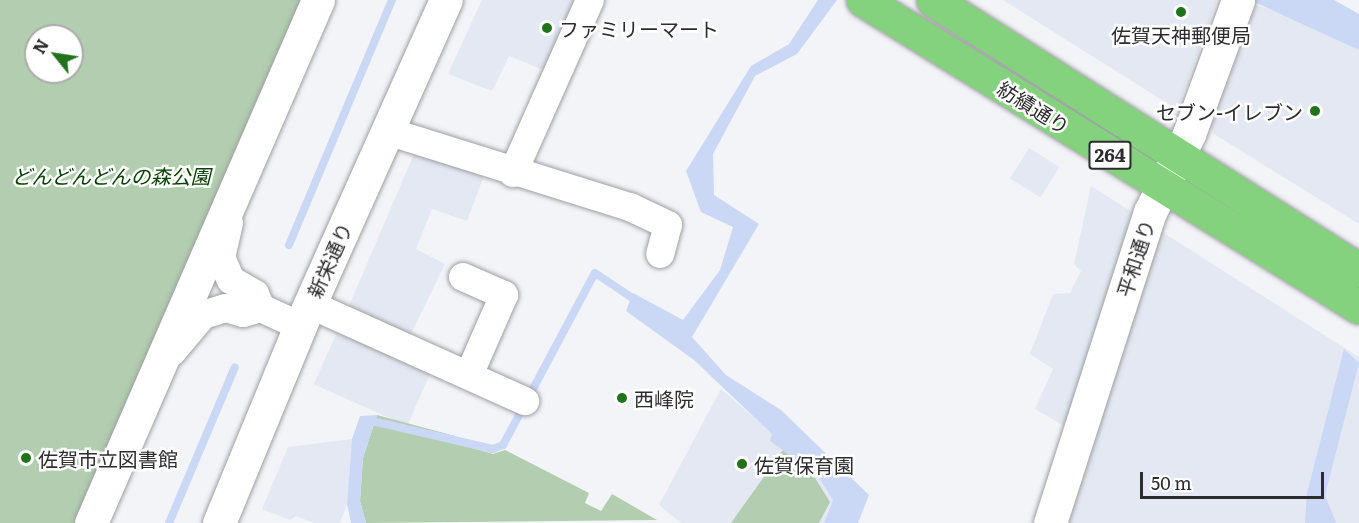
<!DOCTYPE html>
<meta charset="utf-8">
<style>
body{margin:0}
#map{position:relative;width:1359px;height:523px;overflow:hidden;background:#f3f4f8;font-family:Literata,"Noto Sans JP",serif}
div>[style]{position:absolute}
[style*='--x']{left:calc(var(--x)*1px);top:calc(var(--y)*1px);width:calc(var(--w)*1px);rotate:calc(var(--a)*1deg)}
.built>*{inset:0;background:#e3e8f2;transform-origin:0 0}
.green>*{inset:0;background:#b2cdaf}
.water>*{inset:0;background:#cad7f5}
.stream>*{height:8px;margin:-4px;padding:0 4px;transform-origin:4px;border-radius:4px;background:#cad7f5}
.roads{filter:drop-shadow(0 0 2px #9e9fa2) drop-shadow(0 0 2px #9e9fa2)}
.minor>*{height:28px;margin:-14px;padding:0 14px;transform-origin:14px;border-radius:14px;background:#fff}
.tertiary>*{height:33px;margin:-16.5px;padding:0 16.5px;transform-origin:16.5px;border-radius:16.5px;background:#fff}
.trunk>*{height:33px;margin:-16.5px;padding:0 16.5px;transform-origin:16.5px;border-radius:16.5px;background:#84d27e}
.dots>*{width:16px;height:16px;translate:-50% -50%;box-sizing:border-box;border:3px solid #fff;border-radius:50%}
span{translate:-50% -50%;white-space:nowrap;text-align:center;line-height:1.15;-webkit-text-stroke:5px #fff;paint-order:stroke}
.shield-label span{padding:2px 4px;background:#fff;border:2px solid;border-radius:4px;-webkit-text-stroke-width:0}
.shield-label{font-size:18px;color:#2c2c2e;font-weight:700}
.poi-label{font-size:20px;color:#2c2c2e}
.left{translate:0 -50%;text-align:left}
.right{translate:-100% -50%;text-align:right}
.street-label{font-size:20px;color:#2c2c2e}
.park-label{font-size:20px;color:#064003;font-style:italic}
.north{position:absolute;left:24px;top:24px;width:60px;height:60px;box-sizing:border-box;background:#fff;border:2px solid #ababab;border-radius:50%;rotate:300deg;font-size:16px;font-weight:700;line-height:24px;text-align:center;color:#2c2c2e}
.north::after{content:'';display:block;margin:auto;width:21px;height:27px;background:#21731b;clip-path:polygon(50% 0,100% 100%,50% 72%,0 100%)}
.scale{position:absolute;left:1140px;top:472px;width:184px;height:27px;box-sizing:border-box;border:3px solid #2c2c2e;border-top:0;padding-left:8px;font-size:18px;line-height:21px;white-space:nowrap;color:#2c2c2e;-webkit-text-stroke:4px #fff;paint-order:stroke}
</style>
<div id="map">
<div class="built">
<div style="clip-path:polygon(482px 0,584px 0,553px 74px,509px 56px,492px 91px,448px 74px)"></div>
<div style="clip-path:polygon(1003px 0,1217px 0,1179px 105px,1173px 107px)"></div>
<div style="clip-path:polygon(1256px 5px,1299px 18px,1359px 50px,1359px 224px,1214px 134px,1211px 126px)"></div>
<div style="clip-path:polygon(417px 147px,486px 170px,467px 221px,432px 209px,416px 249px,445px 264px,407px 342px,346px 313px)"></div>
<div style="left:1029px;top:148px;width:36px;height:36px;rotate:32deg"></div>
<div style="clip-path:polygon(1091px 186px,1135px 214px,1066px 427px,1035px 409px,1053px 369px,1030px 354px,1053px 294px,1070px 293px,1081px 271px,1074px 264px)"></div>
<div style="clip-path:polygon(1159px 230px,1359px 357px,1359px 523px,1065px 523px)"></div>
<div style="left:341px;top:323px;width:102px;height:67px;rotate:24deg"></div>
<div style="clip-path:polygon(721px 389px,773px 434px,770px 441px,817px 475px,833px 500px,824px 523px,681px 523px,659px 505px)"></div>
<div style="clip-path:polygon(352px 439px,347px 504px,340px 523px,314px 523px,296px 516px,290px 520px,262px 509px,288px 447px)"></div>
</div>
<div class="green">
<div style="clip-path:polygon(evenodd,0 0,305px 0,79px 523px,0 523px,0 0,36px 36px,72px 36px,72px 72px,36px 72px,36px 36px)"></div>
<div style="clip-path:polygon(377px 415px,455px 436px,462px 445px,493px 454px,505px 450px,589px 493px,585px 503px,601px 511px,612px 494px,657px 520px,366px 523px,360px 501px,363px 458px)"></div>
<div style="clip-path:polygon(783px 450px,815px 478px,830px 502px,819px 523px,731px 523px)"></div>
</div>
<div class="water">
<div style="clip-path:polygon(818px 0,837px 0,797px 54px,755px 76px,713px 154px,714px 195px,759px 224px,692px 337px,726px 375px,781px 410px,869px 495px,858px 523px,824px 523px,833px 500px,817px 475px,770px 441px,772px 434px,694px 360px,626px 311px,633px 293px,683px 320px,720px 270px,733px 227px,701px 212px,686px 171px,751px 66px,789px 44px)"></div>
<div style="clip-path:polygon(1250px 0,1334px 0,1359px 14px,1359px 50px)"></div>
<div style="clip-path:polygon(1344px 349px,1359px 363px,1325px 495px,1336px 523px,1305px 523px,1307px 493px)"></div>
<div style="clip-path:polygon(377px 415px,363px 458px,360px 501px,366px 523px,351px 523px,347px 504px,352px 439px,360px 416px)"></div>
</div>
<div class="stream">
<div style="--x:289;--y:245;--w:266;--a:-67.2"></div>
<div style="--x:368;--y:420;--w:128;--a:13.1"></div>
<div style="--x:493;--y:449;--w:11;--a:-22"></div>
<div style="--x:503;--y:445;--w:195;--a:-61.9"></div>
<div style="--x:595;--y:273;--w:50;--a:33.7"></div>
<div style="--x:169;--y:523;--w:169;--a:-67.1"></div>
</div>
<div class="roads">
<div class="minor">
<div style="--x:387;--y:131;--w:255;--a:17.4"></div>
<div style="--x:630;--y:207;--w:42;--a:25.3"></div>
<div style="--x:668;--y:225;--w:30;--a:105"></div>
<div style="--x:513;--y:173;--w:189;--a:-66"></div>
<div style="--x:229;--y:223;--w:35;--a:103"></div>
<div style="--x:221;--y:257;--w:25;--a:67"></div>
<div style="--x:231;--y:280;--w:28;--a:30"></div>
<div style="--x:255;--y:294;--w:15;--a:67"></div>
<div style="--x:463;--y:277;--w:45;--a:23.7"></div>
<div style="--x:504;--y:295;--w:87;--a:113.6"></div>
<div style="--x:309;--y:304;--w:237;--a:24.2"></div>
<div style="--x:172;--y:352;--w:48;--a:-50"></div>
<div style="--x:203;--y:315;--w:24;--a:-17"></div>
<div style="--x:226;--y:308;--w:18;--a:16"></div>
<div style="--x:243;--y:313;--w:19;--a:-16"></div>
<div style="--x:261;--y:308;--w:43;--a:24.8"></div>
</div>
<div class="tertiary">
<div style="--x:91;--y:523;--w:570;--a:-66.54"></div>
<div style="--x:219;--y:523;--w:213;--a:-67.6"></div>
<div style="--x:300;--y:326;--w:357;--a:-65.9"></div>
<div style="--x:1050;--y:523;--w:327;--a:-72.2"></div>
<div style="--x:1150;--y:212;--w:87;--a:-63.4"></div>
<div style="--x:1189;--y:134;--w:143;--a:-69.9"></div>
</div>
<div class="trunk">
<div style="--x:863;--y:0;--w:583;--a:31.76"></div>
<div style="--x:933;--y:0;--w:504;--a:32.37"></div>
</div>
</div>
<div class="dots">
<div style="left:1181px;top:12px;background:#21731b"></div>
<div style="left:547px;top:28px;background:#21731b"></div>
<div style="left:1315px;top:111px;background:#21731b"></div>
<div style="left:622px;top:398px;background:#21731b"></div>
<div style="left:26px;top:458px;background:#21731b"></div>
<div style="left:742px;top:464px;background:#21731b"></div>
</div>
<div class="shield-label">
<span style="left:1110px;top:155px">264</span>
</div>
<div class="poi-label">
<span class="left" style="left:559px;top:28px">ファミリーマート</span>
<span style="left:1181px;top:34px">佐賀天神郵便局</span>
<span class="right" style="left:1303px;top:111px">セブン-イレブン</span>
<span class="left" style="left:634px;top:398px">西峰院</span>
<span class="left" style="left:38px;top:458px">佐賀市立図書館</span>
<span class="left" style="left:754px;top:464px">佐賀保育園</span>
</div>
<div class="street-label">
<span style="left:1034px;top:107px;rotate:32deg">紡績通り</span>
<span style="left:1135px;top:258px;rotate:-72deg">平和通り</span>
<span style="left:329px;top:260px;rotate:-66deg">新栄通り</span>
</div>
<div class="park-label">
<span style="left:111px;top:175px">どんどんどんの森公園</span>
</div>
<div class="north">N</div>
<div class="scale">50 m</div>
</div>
